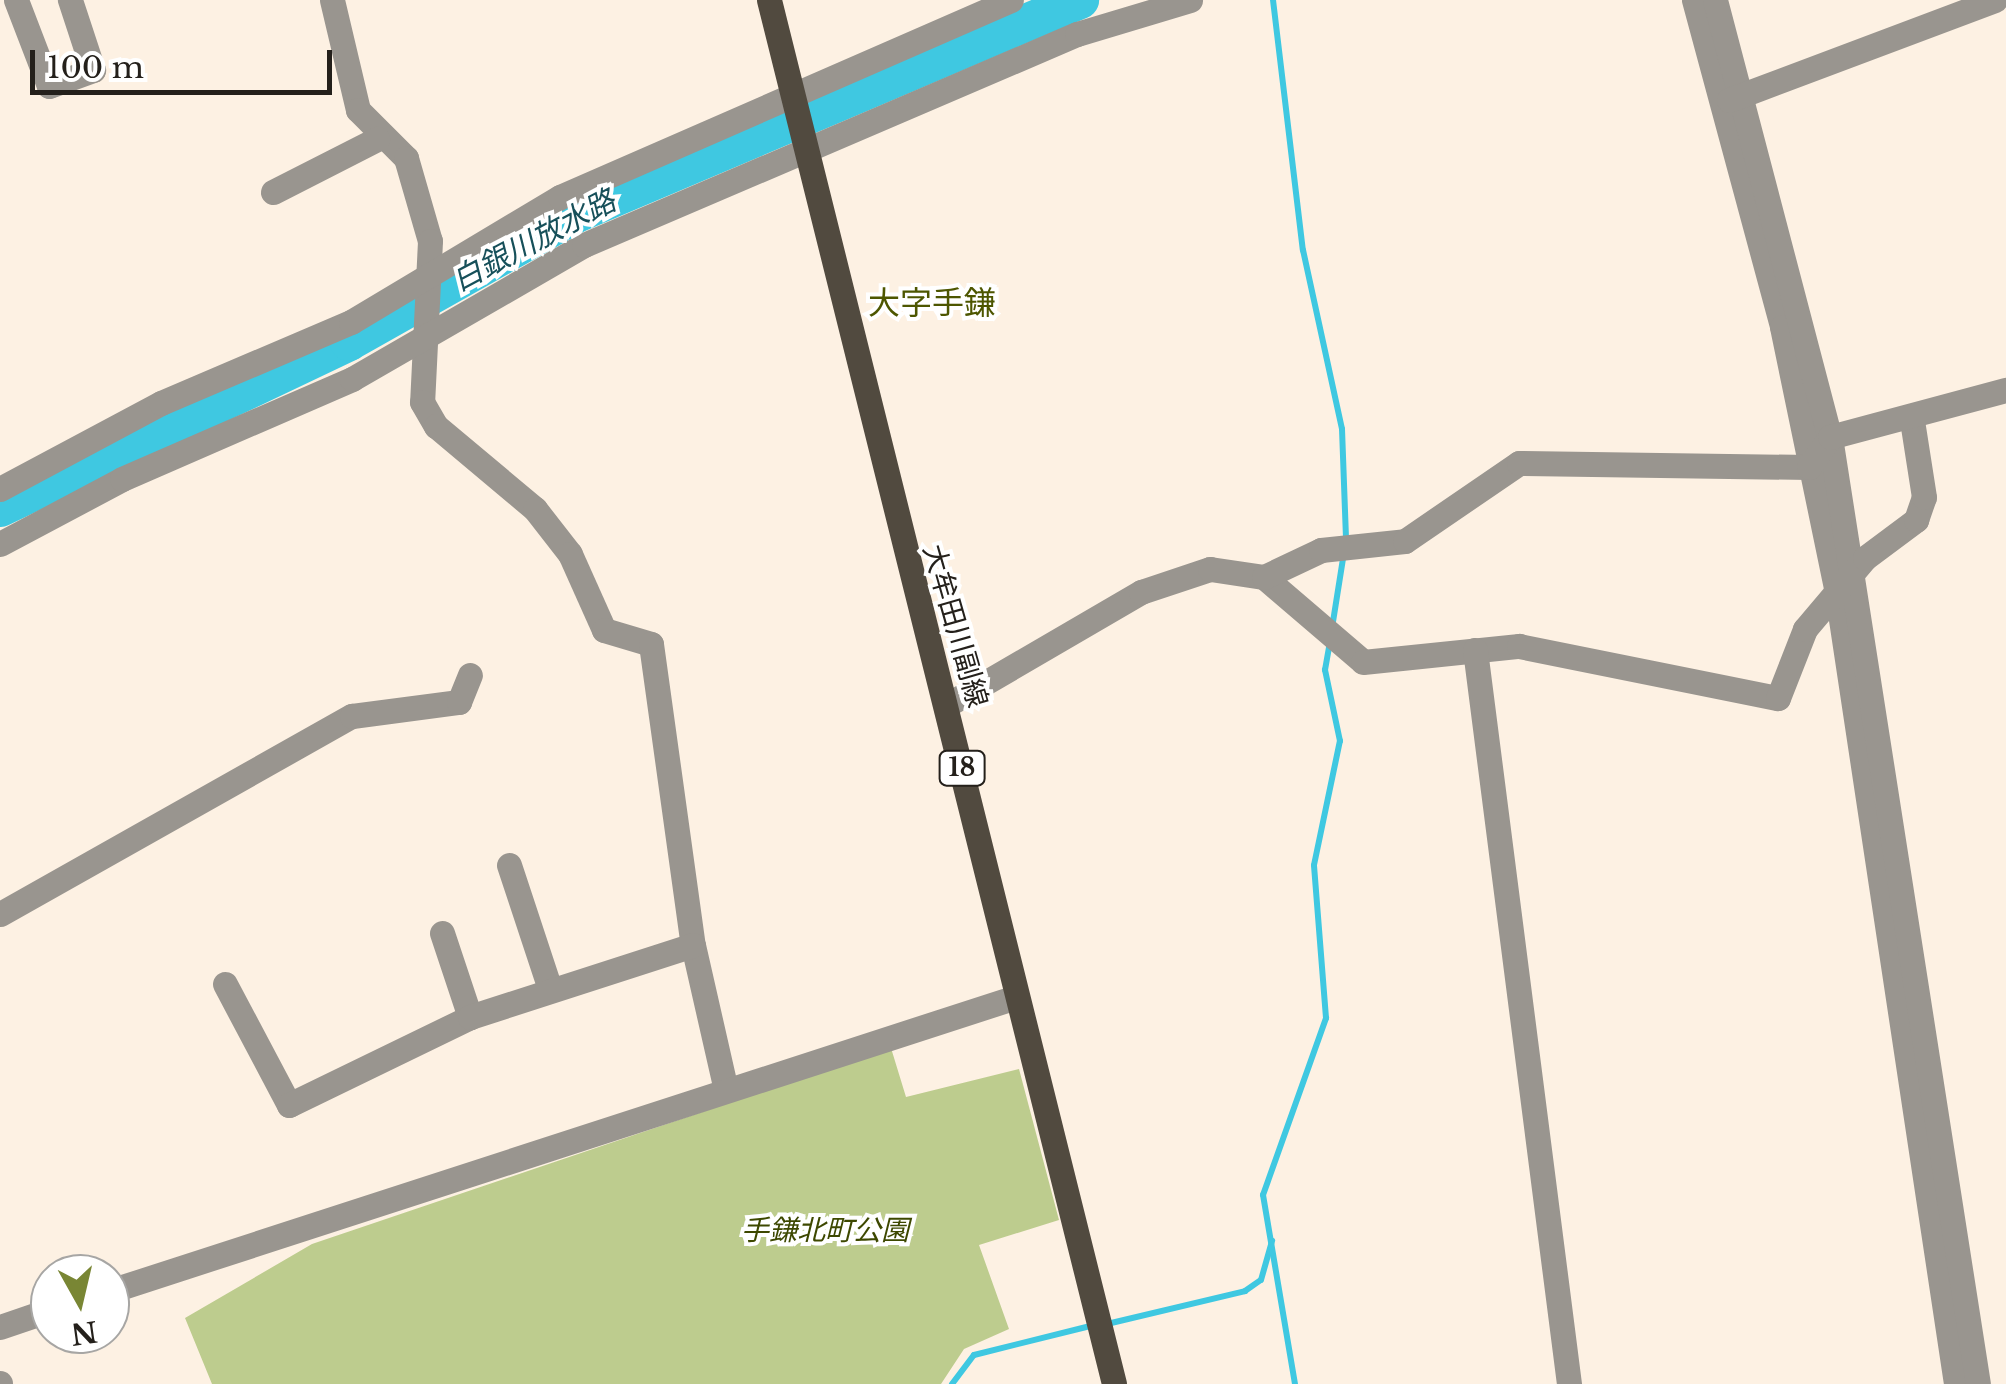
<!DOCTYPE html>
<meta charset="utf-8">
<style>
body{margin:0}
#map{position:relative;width:2006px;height:1384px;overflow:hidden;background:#fdf1e3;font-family:"Libre Baskerville","Noto Sans JP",serif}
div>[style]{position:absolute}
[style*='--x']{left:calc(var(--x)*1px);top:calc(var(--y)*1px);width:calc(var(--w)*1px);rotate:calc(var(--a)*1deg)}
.green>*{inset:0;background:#bdcc8e}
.stream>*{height:6px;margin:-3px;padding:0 3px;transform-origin:3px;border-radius:3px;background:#3fc8e1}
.river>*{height:38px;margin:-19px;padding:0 19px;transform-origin:19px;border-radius:19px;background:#3fc8e1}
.minor>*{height:25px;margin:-12.5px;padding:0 12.5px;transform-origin:12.5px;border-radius:12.5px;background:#99958f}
.major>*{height:25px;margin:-12.5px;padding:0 12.5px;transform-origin:12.5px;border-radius:12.5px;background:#514a3f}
span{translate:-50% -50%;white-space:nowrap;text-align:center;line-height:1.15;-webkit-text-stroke:8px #fff;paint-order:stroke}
.shield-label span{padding:2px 8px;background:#fff;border:2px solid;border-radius:8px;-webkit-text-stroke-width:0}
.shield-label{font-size:25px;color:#24201b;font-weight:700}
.street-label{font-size:28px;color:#24201b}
.park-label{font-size:28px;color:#3d4800;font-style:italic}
.water-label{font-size:30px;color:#17505a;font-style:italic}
.quarter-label{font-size:32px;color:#4d5600}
.north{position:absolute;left:30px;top:1254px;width:100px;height:100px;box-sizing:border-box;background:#fff;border:2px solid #a7a6a4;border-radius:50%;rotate:172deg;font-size:28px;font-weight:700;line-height:40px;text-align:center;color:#24201b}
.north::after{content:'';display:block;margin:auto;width:35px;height:45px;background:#798634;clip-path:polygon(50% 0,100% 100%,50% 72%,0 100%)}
.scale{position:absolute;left:30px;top:50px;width:302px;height:45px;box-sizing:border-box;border:5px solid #24201b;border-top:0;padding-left:12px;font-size:30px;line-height:35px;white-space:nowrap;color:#24201b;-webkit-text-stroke:8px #fff;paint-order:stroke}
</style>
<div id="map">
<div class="green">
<div style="clip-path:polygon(891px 1048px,906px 1097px,1019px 1069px,1059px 1220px,979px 1245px,1009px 1329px,964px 1349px,941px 1384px,212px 1384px,185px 1318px,312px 1244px)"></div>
</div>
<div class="stream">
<div style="--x:1273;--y:0;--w:252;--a:83.2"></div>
<div style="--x:1303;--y:250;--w:183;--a:77.7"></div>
<div style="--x:1342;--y:429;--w:110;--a:87.9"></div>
<div style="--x:1332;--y:628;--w:77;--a:-81"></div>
<div style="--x:1107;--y:1324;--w:142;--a:-13.4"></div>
<div style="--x:1245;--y:1291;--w:19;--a:-35"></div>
<div style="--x:1261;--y:1280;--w:41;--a:-74.2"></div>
<div style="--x:952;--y:1384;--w:36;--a:-53"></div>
<div style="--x:974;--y:1355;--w:124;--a:-14"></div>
<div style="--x:1295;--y:1384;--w:192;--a:-99.6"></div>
<div style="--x:1263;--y:1195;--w:188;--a:-70.4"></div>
<div style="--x:1326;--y:1018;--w:153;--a:-94.5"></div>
<div style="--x:1314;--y:865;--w:127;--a:-78.2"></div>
<div style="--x:1340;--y:741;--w:73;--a:-101.9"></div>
<div style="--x:1325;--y:670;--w:29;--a:-80"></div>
</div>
<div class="river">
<div style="--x:0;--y:508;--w:386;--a:-25.4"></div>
<div style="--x:349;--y:342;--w:258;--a:-29.4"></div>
<div style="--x:574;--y:215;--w:550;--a:-23.02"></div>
</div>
<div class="minor">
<div style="--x:16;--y:0;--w:92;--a:69"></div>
<div style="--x:49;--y:86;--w:47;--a:-20"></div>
<div style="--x:93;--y:70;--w:74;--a:-108.2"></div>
<div style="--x:332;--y:0;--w:113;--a:76.7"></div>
<div style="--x:358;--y:110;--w:68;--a:45"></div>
<div style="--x:406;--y:158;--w:86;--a:73.9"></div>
<div style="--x:430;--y:241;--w:161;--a:92.8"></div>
<div style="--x:422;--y:402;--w:28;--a:60"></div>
<div style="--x:436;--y:426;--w:129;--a:40"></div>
<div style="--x:535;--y:509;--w:57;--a:52.1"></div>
<div style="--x:570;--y:554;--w:83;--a:65.9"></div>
<div style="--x:604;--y:630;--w:49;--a:16.6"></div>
<div style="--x:651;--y:644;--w:304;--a:82.1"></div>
<div style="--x:693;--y:945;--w:149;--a:77.2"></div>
<div style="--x:1694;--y:0;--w:339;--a:74.9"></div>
<div style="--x:1782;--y:327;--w:272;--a:78.3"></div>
<div style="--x:1837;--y:593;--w:800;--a:81.44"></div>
<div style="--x:1715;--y:0;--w:452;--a:75.3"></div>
<div style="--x:1830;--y:437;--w:958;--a:81.12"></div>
<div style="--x:1729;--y:100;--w:284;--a:-20.6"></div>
<div style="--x:273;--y:192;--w:117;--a:-27"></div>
<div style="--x:0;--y:489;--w:183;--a:-28.1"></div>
<div style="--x:161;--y:403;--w:207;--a:-23.1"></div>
<div style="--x:351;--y:322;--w:244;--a:-30.9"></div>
<div style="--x:560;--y:197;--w:492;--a:-23.6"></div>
<div style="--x:0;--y:544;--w:138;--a:-28"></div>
<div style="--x:122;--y:479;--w:251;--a:-23.5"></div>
<div style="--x:352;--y:379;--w:268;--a:-30"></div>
<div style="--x:584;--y:245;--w:536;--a:-23.17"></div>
<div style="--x:1077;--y:34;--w:118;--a:-16.7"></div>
<div style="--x:1264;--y:577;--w:130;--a:40.6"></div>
<div style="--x:1363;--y:662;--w:157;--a:-5.9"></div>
<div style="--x:1519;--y:646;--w:264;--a:11.4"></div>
<div style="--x:1778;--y:698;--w:74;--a:-68.6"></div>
<div style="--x:1805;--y:629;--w:93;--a:-49.8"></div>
<div style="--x:1865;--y:558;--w:64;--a:-36.7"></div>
<div style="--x:1916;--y:520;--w:24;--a:-71"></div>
<div style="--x:1924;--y:497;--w:78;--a:-98.9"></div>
<div style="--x:1475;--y:650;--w:740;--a:82.7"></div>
<div style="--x:947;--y:705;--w:225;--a:-30.2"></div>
<div style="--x:1141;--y:592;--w:73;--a:-18.4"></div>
<div style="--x:1210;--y:569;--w:55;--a:8.4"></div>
<div style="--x:1264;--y:577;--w:63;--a:-25.3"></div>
<div style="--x:1321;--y:550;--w:84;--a:-6.1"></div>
<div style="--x:1405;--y:541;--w:138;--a:-34.4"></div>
<div style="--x:1519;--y:463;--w:290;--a:0.8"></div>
<div style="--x:1809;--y:467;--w:37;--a:-55"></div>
<div style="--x:1830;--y:437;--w:182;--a:-15"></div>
<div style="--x:509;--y:865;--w:127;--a:71.7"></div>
<div style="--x:0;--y:914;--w:404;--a:-29.4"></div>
<div style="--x:352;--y:716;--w:108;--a:-7.5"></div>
<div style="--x:459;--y:702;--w:29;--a:-68"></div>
<div style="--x:442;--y:933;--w:89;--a:71.6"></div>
<div style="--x:225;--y:984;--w:137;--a:62.1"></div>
<div style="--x:289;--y:1105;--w:201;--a:-25.9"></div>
<div style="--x:470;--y:1017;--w:234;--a:-17.9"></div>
<div style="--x:110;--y:1291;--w:949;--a:-17.98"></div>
<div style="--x:0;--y:1327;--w:53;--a:-18.8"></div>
<div style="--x:0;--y:1383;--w:1;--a:90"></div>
</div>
<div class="major">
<div style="--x:769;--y:0;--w:1426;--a:76"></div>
</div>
<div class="shield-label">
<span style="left:962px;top:768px">18</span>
</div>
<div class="street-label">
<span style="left:955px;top:626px;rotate:74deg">大牟田川副線</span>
</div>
<div class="park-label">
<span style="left:825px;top:1231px">手鎌北町公園</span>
</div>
<div class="water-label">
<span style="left:534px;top:241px;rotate:-28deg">白銀川放水路</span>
</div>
<div class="quarter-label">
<span style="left:932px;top:303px">大字手鎌</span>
</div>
<div class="north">N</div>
<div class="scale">100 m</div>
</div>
